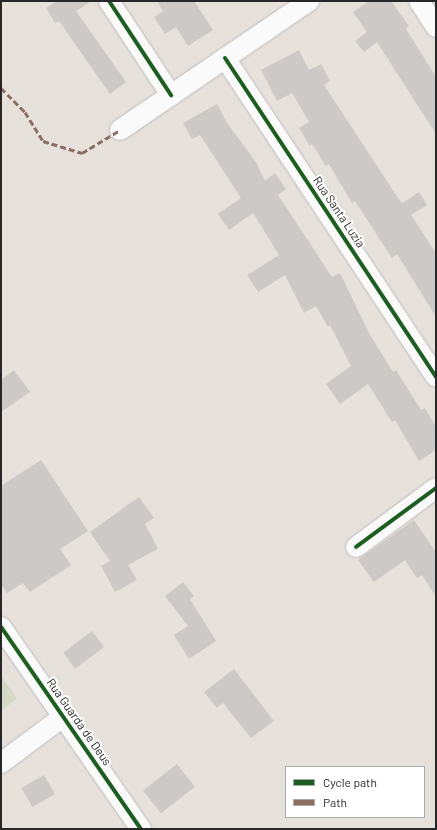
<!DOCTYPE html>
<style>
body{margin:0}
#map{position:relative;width:437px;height:830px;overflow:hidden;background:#e7e1dc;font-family:Barlow,sans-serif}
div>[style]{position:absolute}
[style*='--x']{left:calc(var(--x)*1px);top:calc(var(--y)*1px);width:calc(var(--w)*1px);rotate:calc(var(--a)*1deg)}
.cemetery>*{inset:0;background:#d4dac3}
.building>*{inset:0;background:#cdc9c6;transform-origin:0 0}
.roads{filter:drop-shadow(0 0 1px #c0bebe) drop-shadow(0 0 1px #c0bebe)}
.minor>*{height:20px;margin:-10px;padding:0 10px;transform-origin:10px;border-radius:10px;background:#fbfafa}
.quiet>*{height:3px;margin-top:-1.5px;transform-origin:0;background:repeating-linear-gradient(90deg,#8d6e63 0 6px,transparent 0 9px)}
.cycleway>*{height:4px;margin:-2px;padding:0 2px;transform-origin:2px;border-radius:2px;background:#1b5e20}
span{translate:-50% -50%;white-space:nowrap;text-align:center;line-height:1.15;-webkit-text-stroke:4px #fff;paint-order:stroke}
.street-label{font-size:12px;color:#272727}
.frame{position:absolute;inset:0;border:2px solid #272727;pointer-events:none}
.legend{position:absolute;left:285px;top:766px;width:140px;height:52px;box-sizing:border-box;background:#fff;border:1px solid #a9a9a9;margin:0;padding:5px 7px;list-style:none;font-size:12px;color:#272727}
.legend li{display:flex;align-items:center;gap:8px;height:20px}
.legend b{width:20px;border:1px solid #a9a9a9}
</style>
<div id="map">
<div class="cemetery">
<div style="clip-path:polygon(1px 676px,17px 698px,1px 711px)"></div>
</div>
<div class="building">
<div style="clip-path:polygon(57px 1px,91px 1px,76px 11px,126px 82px,110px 94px,59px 21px,55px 23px,46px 8px)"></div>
<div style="clip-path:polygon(157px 1px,194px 1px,213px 30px,188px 46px,176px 27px,165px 34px,154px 17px,163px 11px)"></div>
<div style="clip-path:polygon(369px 1px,391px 1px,409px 26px,406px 29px,436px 77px,436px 134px,377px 42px,364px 52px,355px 41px,367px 32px,353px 12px)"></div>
<div style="clip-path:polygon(299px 50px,309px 70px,321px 64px,330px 81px,324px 85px,400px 201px,403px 203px,419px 192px,427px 205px,411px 215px,436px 253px,436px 317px,397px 254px,392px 258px,355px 201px,352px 203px,329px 164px,326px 166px,312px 144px,310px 146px,299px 128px,309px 122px,292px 93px,277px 101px,261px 70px)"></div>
<div style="clip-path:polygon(217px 104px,227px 123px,256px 162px,265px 181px,275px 173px,286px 189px,278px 195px,288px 210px,332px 277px,340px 273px,369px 333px,393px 372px,396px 370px,421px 410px,425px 408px,436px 427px,436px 450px,419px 461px,395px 420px,392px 422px,368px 384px,340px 404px,326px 384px,351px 366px,330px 325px,328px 327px,316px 306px,304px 313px,285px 275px,258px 292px,247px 275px,279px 255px,253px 213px,229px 230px,218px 214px,241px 198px,200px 135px,192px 139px,183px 123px)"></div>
<div style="clip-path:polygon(14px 370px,30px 392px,1px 412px,1px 380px)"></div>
<div style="clip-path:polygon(41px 460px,88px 531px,60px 549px,71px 565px,30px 592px,23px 583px,7px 593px,1px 584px,1px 486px)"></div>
<div style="clip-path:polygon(139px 497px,154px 518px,145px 524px,158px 549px,128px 565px,137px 580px,115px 592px,101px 566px,110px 561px,90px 532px)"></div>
<div style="clip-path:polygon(414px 520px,436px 552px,436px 597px,422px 575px,417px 578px,405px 560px,374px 582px,358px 560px)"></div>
<div style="clip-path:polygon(183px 582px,194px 596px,190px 599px,216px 641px,189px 659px,174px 635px,188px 626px,165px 596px)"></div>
<div style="left:92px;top:631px;width:20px;height:36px;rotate:53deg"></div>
<div style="clip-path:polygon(234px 669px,274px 721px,251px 738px,223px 703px,217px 708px,204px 692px)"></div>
<div style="left:177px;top:764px;width:29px;height:43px;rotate:52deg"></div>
<div style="left:44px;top:775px;width:22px;height:26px;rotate:60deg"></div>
</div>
<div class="roads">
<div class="minor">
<div style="--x:109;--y:1;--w:113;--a:56.6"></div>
<div style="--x:419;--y:1;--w:31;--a:57"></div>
<div style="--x:225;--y:58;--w:382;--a:56.5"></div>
<div style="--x:120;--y:130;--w:229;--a:-34.3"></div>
<div style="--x:356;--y:547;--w:99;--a:-36.4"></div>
<div style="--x:1;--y:627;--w:246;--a:55.3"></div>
<div style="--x:1;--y:763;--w:77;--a:-36.6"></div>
</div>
</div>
<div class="quiet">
<div style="--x:1;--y:88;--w:34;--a:45"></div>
<div style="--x:25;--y:112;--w:34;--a:58"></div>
<div style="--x:43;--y:141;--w:41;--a:17.1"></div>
<div style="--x:82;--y:153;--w:44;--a:-31.2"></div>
</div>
<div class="cycleway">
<div style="--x:109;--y:1;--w:113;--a:56.6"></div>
<div style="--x:225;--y:58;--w:382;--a:56.5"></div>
<div style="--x:356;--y:547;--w:99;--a:-36.4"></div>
<div style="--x:1;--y:627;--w:246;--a:55.3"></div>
</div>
<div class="street-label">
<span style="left:339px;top:212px;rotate:56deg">Rua Santa Luzia</span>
<span style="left:79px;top:722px;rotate:55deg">Rua Guarda de Deus</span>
</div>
<div class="frame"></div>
<ul class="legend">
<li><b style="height:5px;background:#1b5e20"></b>Cycle path</li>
<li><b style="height:5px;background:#8d6e63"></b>Path</li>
</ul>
</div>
